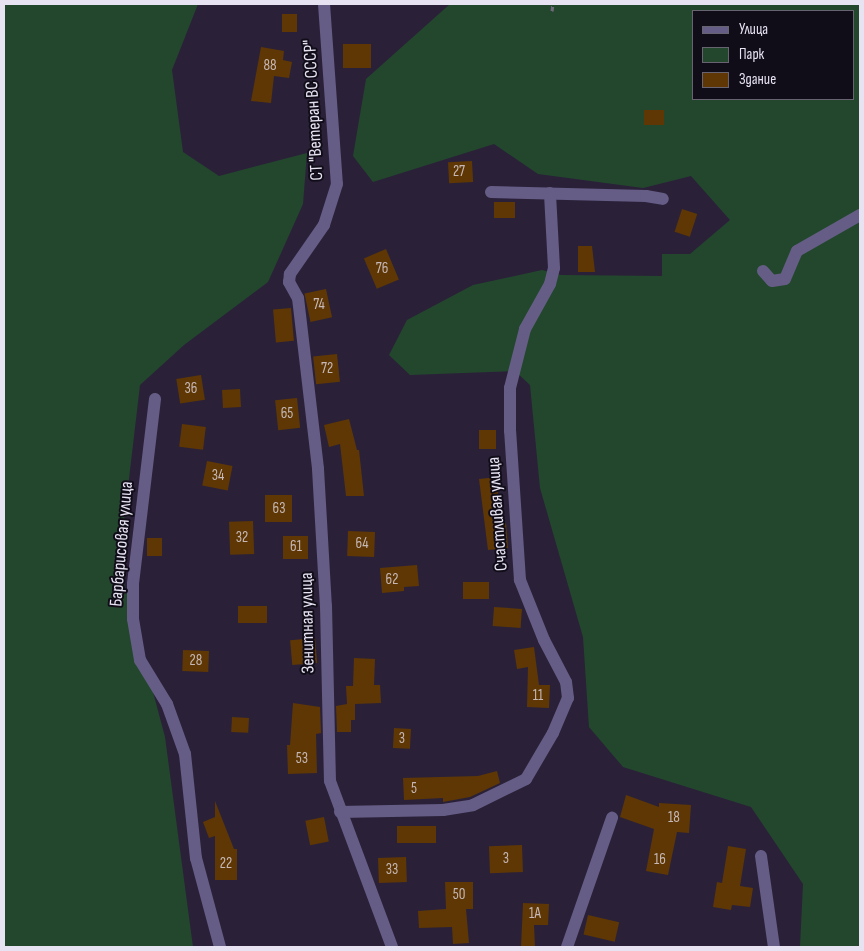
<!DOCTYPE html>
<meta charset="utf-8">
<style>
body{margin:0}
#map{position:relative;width:864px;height:951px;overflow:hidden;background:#2a2139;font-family:"Sofia Sans Condensed",sans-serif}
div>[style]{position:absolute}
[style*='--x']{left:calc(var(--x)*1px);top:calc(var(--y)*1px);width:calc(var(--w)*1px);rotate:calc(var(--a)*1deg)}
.green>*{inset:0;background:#23472d}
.building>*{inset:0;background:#5e3704;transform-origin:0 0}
.path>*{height:3px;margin-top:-1.5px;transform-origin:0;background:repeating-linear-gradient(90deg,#70687d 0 5px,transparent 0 7.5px)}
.minor>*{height:12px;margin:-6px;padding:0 6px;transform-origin:6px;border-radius:6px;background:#655d86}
span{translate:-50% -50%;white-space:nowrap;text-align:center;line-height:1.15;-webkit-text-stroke:4px #110d18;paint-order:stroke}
.number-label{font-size:15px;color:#c6b8b7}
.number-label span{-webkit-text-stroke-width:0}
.street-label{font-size:18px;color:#e8e3f3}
.frame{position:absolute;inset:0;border:5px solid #e8e3f3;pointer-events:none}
.legend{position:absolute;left:692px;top:10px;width:162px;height:90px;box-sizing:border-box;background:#110d18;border:1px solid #676370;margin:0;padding:6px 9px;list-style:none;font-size:15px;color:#e8e3f3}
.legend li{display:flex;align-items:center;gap:10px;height:25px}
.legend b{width:25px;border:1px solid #676370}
</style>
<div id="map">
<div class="green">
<div style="clip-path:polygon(4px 4px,198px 4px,172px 70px,183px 152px,219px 176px,307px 153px,303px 204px,268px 282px,184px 345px,140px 385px,119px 564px,165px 737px,193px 947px,4px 947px)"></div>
<div style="clip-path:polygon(evenodd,450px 4px,860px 4px,860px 947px,800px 947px,803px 884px,751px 807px,623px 767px,589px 727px,583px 637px,540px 488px,530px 385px,515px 371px,410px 375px,389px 355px,407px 320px,473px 285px,542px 270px,561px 275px,662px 276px,662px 254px,690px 254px,730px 220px,691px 176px,643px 188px,538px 174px,494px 144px,373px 182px,353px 156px,366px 79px,450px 4px,693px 11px,853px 11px,853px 99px,693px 99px,693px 11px)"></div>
</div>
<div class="building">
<div style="left:297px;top:14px;width:18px;height:15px;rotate:90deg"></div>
<div style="left:343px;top:44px;width:28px;height:24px"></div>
<div style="clip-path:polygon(261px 47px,284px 51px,283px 60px,292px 62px,289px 78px,274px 76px,271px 103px,251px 101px)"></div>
<div style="left:644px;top:110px;width:20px;height:15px"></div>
<div style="left:472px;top:161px;width:21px;height:24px;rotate:87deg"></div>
<div style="left:494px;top:202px;width:21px;height:16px"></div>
<div style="left:682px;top:209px;width:16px;height:24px;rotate:18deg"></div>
<div style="clip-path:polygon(578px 246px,592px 246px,595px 272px,578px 272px)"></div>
<div style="left:386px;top:249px;width:33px;height:24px;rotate:67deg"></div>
<div style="left:326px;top:289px;width:29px;height:22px;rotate:78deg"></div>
<div style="left:291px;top:308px;width:33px;height:18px;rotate:85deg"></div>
<div style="left:337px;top:354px;width:28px;height:24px;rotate:84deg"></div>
<div style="left:201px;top:375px;width:25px;height:25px;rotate:81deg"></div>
<div style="left:240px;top:389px;width:18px;height:18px;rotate:87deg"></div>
<div style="left:297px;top:398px;width:30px;height:22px;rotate:84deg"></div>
<div style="clip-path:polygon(349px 419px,357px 450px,359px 450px,364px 496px,346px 496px,340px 444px,329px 447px,324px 425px)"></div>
<div style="left:182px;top:424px;width:24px;height:23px;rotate:7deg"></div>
<div style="left:479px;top:430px;width:17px;height:19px"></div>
<div style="left:207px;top:461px;width:26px;height:25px;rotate:11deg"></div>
<div style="clip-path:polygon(497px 477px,500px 524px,506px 523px,508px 548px,488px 550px,479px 479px)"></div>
<div style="left:265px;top:495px;width:27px;height:27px"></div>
<div style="left:253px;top:521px;width:33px;height:24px;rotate:88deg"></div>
<div style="left:348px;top:531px;width:27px;height:25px;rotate:2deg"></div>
<div style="left:283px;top:536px;width:25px;height:23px"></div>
<div style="left:147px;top:538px;width:15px;height:18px"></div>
<div style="clip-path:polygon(417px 565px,419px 586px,404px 587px,404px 591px,382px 593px,380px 568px)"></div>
<div style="left:463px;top:582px;width:26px;height:17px"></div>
<div style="left:238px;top:606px;width:29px;height:17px"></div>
<div style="left:494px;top:607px;width:28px;height:19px;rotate:4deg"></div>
<div style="left:315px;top:638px;width:25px;height:25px;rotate:85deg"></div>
<div style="clip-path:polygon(534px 647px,539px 685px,550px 685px,549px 708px,527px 707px,528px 667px,517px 669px,514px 650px)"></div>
<div style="left:183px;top:650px;width:26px;height:21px;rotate:2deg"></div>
<div style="clip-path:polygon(354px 658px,375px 659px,374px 685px,380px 685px,381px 703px,355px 704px,355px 720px,351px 720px,351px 732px,337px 732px,336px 706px,347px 704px,346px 686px,353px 686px)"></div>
<div style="clip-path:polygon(293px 703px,320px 707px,321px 733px,316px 734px,317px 773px,288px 774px,287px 745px,290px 745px)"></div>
<div style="left:232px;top:717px;width:17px;height:15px;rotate:3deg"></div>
<div style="left:394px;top:728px;width:17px;height:20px;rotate:3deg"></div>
<div style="clip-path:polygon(497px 771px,500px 783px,470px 797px,443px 802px,443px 798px,404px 800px,403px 778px,478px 776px)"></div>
<div style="clip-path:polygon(626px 795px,659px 807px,659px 803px,691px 805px,689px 833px,677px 832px,668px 875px,646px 871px,654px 829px,620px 817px)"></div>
<div style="clip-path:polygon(215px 801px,234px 849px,237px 849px,237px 880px,215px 880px,215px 836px,209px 838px,203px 822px,215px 817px)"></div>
<div style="left:324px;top:817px;width:25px;height:19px;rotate:79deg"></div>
<div style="left:436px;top:826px;width:17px;height:39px;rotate:90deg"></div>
<div style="left:522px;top:845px;width:27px;height:33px;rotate:88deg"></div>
<div style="clip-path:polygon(728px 846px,746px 849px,740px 886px,753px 888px,750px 907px,732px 905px,731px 910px,713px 907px,717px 882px,722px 883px)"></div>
<div style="left:406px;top:857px;width:25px;height:28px;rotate:88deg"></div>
<div style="clip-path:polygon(445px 882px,473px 882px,473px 909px,466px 909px,469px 943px,453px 944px,452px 927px,419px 928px,418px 911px,446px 909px)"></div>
<div style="clip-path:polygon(523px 903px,549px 904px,548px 925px,534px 925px,535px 947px,521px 947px)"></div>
<div style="left:588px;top:915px;width:32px;height:20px;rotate:13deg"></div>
</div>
<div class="path">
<div style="--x:552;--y:11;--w:7;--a:-82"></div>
</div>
<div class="minor">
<div style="--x:324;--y:4;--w:180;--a:85.9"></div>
<div style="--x:337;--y:184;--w:43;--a:107.6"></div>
<div style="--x:324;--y:225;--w:60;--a:124.8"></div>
<div style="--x:290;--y:274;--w:8;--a:97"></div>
<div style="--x:289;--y:282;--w:18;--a:61"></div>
<div style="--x:298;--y:298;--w:172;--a:83.3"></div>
<div style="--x:318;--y:469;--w:137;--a:86.7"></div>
<div style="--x:326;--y:606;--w:175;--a:88.7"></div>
<div style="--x:330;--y:781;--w:177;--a:69.5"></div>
<div style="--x:491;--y:192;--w:155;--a:1.5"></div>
<div style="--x:646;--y:196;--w:17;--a:10"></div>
<div style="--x:763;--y:271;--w:13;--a:48"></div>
<div style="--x:772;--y:281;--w:13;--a:-9"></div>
<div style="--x:785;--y:279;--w:30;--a:-67"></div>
<div style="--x:797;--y:251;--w:73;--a:-29.7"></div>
<div style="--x:155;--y:399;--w:186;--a:96.8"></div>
<div style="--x:133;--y:584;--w:35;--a:90"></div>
<div style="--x:133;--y:619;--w:42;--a:80.3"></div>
<div style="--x:140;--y:660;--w:52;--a:58.5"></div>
<div style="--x:167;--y:704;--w:53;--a:70.2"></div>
<div style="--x:185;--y:754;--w:105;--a:84"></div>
<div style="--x:196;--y:858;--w:92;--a:74.9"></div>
<div style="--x:340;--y:812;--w:103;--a:-1.1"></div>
<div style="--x:443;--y:810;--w:30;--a:-9"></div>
<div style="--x:473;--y:805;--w:59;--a:-26.1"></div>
<div style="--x:526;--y:779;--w:53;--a:-59.6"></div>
<div style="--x:553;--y:733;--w:38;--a:-67"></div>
<div style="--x:568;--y:698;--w:16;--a:-97"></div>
<div style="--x:566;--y:682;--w:47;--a:-117.6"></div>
<div style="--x:544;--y:640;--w:65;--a:-111.8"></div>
<div style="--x:520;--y:580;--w:149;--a:-93.8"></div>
<div style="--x:510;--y:431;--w:43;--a:-90"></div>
<div style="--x:510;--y:388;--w:61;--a:-75.7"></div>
<div style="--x:525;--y:329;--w:51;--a:-60.9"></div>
<div style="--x:550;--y:284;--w:16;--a:-76"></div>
<div style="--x:554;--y:268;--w:75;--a:-93.1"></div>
<div style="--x:761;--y:856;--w:92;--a:81.9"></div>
<div style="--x:567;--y:947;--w:137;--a:-70.8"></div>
</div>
<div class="number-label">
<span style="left:270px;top:66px">88</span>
<span style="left:459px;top:172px">27</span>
<span style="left:382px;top:269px">76</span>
<span style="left:319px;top:305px">74</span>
<span style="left:327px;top:369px">72</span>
<span style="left:191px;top:389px">36</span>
<span style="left:287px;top:414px">65</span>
<span style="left:218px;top:476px">34</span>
<span style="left:279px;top:509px">63</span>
<span style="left:242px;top:538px">32</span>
<span style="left:362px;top:544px">64</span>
<span style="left:296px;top:547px">61</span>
<span style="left:392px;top:580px">62</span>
<span style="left:196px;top:661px">28</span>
<span style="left:538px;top:696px">11</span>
<span style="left:402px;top:739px">3</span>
<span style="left:302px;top:759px">53</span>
<span style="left:414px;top:789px">5</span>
<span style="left:674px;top:818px">18</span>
<span style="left:506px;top:859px">3</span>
<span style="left:660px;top:860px">16</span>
<span style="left:226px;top:864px">22</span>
<span style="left:392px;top:870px">33</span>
<span style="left:459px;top:895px">50</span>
<span style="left:535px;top:914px">1А</span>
</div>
<div class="street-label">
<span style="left:314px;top:110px;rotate:-93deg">СТ "Ветеран ВС СССР"</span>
<span style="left:498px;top:514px;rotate:-94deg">Счастливая улица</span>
<span style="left:122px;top:544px;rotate:-85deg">Барбарисовая улица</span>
<span style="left:308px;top:623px;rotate:-91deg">Зенитная улица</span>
</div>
<div class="frame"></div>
<ul class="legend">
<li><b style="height:6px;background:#655d86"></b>Улица</li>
<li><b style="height:14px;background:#23472d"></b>Парк</li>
<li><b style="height:14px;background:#5e3704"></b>Здание</li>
</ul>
</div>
